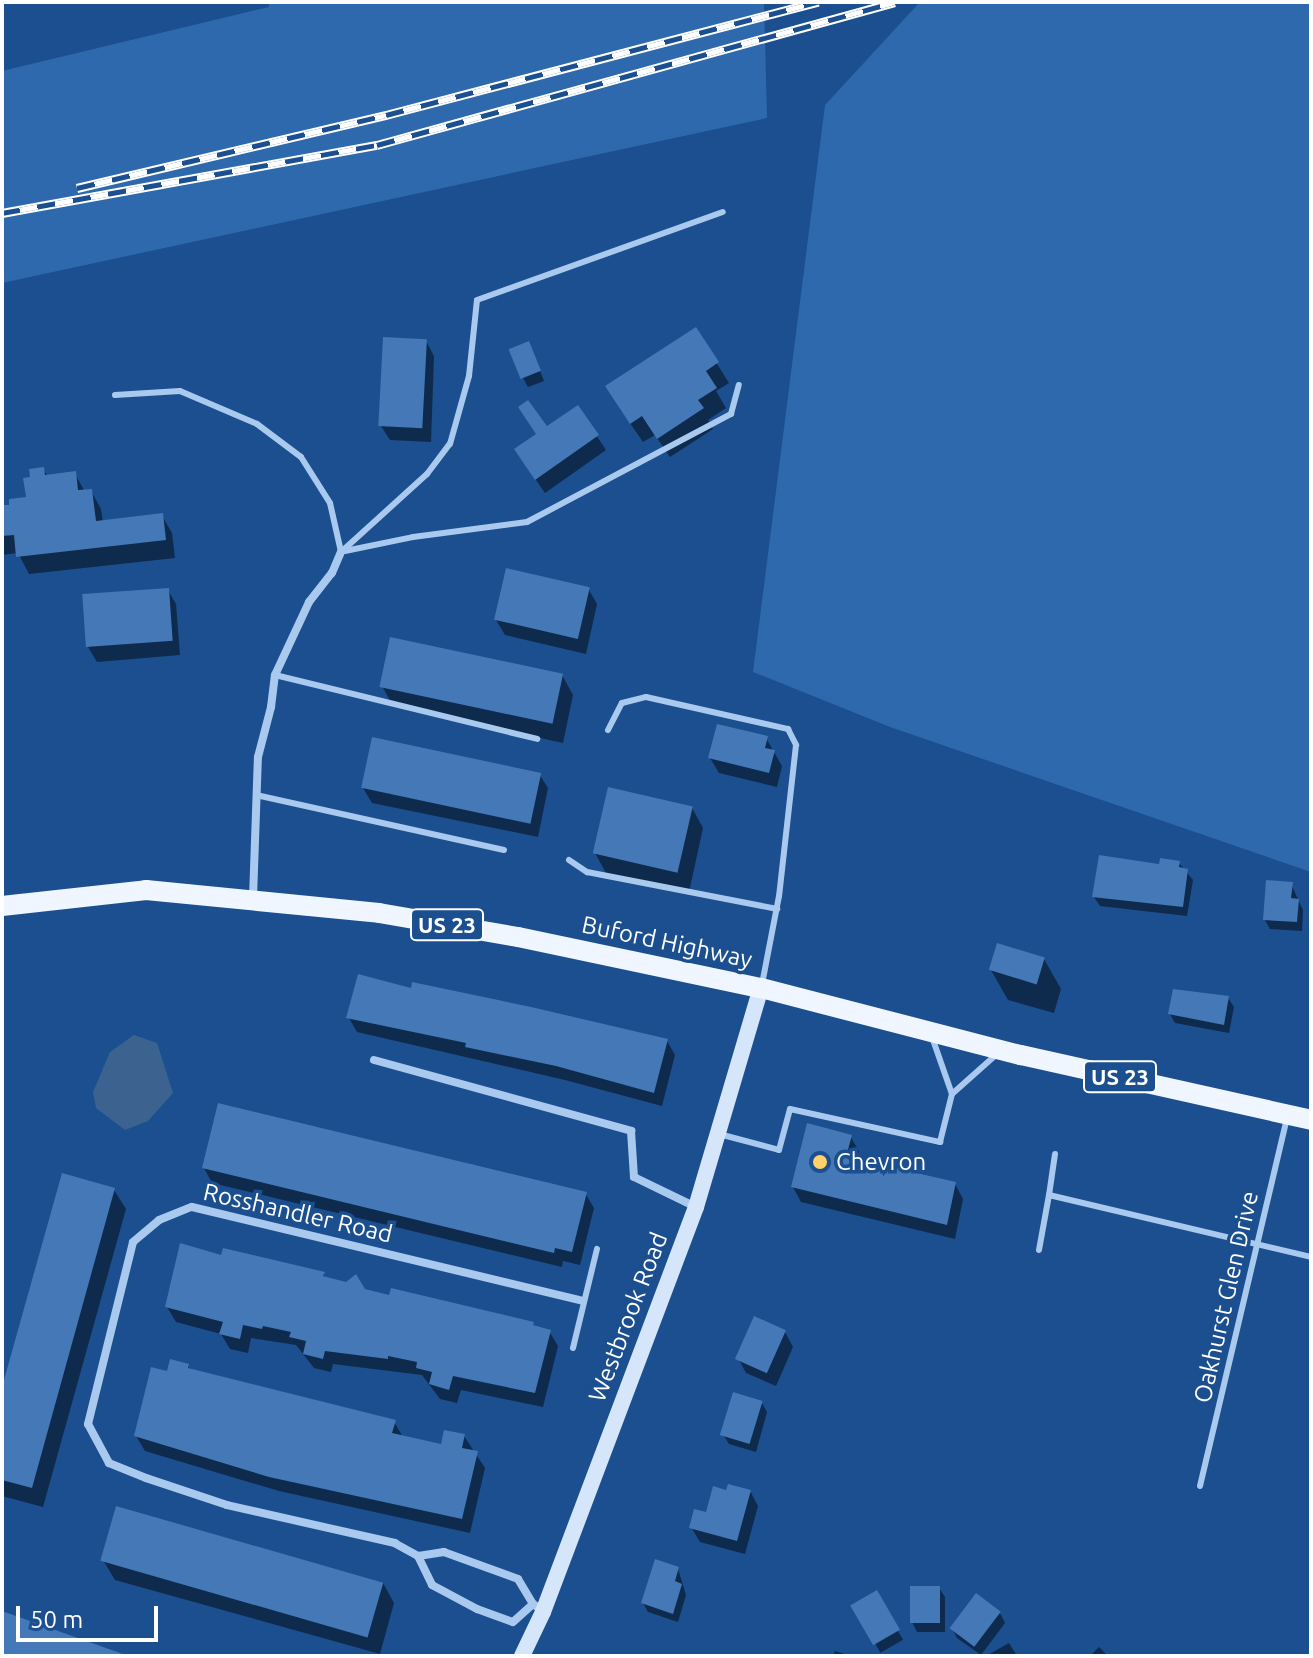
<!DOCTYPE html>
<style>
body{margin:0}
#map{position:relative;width:1313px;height:1658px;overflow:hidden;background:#1b4f8f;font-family:Ubuntu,sans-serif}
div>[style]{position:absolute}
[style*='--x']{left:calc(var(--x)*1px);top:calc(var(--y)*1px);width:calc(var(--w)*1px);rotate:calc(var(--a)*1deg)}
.green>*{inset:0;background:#2e69ad}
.water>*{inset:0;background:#3c6290}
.shadow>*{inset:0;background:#0007;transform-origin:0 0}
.building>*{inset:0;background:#4478b7;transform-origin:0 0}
.lane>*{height:6px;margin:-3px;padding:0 3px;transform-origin:3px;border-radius:3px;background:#a9c9ee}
.street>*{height:8px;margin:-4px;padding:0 4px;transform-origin:4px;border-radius:4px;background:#a9c9ee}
.secondary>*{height:16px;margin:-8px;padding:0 8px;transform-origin:8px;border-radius:8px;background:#d6e6fa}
.primary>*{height:20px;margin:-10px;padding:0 10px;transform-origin:10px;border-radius:10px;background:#f0f6ff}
.rail>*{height:9px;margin-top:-4.5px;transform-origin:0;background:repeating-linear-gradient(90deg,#1b4f8f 0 18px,#fff 0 36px);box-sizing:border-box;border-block:2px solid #fff}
.dots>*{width:22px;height:22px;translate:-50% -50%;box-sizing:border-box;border:4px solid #1b4f8f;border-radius:50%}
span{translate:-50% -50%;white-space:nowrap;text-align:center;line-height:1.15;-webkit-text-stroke:7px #1b4f8f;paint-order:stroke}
.shield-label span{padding:2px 6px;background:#1b4f8f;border:2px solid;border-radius:6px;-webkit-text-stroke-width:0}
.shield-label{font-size:22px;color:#fff;font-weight:700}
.street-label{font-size:24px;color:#fff}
.poi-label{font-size:24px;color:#fff}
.left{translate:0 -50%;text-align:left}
.frame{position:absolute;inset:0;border:4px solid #fff;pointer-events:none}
.scale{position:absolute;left:16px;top:1606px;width:142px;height:36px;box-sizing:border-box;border:4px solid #fff;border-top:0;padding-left:10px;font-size:24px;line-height:28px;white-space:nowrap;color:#fff;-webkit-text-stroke:6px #1b4f8f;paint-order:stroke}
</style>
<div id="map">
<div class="green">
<div style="clip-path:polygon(269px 2px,764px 2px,767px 118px,2px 283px,2px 71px,269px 7px)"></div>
<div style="clip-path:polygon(920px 2px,1311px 2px,1311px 872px,890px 727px,753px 672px,825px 105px)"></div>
</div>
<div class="water">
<div style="clip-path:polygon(134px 1035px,157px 1043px,173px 1093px,148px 1121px,125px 1130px,96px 1108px,93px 1092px,110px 1052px)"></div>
</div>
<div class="shadow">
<div style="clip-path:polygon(695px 329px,729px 383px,716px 391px,726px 408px,708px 420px,713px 429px,670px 457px,655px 435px,643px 442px,619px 407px)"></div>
<div style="clip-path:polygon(426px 341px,434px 356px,431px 442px,390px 440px,381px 426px)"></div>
<div style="clip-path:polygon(533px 353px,544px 381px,528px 387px,523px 378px)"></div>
<div style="clip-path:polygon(578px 408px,606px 450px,545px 493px,525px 464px,547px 429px)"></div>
<div style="clip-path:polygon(43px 469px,48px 477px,75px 474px,85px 492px,91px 491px,101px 509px,103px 522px,162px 516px,172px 533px,175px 558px,29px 574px,18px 553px,2px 555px,2px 508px,28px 499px,33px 479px)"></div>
<div style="clip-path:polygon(168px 590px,176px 604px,180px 655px,97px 662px,88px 647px)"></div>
<div style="clip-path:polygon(589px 590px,597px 604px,586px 654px,505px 635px,496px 620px)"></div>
<div style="clip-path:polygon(562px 675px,573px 695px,563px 743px,393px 706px,382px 686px)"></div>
<div style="clip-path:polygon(766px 738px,782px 766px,777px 787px,719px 773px,710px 758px)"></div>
<div style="clip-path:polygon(539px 774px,548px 788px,538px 837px,372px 803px,363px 788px)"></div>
<div style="clip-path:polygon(692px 808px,703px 828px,689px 892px,606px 873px,595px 853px)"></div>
<div style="clip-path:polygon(1179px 863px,1193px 880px,1187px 916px,1100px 906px,1094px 897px,1161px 866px)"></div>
<div style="clip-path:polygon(1291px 884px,1303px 910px,1302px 931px,1270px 929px,1265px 920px)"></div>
<div style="clip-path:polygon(1044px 959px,1061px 989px,1054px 1013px,1008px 1000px,991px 970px)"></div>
<div style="clip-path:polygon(413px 991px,667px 1041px,675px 1055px,662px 1106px,565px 1080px,357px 1032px,349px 1018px)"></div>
<div style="clip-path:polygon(1228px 998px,1234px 1007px,1229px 1033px,1175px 1023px,1170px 1014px)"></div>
<div style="clip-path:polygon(850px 1136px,859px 1151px,856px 1162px,955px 1184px,963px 1199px,955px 1239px,801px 1202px,793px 1187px)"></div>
<div style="clip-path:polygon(204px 1168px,585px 1193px,594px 1208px,580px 1265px,563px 1261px,562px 1267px,212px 1183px)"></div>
<div style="clip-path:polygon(114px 1190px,126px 1209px,43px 1507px,2px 1496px,2px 1394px)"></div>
<div style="clip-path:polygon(223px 1258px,323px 1274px,326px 1279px,363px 1291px,532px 1323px,535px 1328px,549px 1331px,558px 1346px,543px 1407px,461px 1390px,457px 1403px,440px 1399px,422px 1375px,333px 1364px,331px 1372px,314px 1368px,296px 1345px,251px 1338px,248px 1353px,230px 1349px,221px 1334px,176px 1322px,167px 1307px)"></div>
<div style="clip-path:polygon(785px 1332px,793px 1347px,776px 1386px,746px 1373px,738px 1358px)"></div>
<div style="clip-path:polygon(188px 1366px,191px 1371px,394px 1422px,403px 1437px,442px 1446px,464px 1436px,485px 1468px,470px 1533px,279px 1491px,145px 1451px,136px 1436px,169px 1373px)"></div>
<div style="clip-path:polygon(762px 1403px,767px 1412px,756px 1452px,729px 1444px,723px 1434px)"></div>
<div style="clip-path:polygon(750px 1491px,758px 1506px,745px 1554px,700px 1542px,691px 1527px,728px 1493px)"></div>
<div style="clip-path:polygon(103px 1560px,383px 1583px,394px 1603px,380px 1654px,115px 1580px)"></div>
<div style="clip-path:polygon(678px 1569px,686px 1595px,678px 1622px,648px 1612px,643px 1603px)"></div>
<div style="clip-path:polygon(939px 1588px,945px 1597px,945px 1632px,917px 1632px,912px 1622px)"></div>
<div style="left:876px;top:1593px;width:54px;height:26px;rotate:60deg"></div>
<div style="clip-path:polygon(1000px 1613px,1005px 1623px,981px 1655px,957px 1638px,952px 1628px)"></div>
<div style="clip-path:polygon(1009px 1643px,1017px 1656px,986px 1656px)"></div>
<div style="clip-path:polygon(1099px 1647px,1108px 1656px,1090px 1656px)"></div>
<div style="clip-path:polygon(835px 1651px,851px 1656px,833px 1656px)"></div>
</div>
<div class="building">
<div style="clip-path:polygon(696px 327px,719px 362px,706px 371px,717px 388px,698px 400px,704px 408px,657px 439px,642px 416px,630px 424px,605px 386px)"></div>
<div style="left:383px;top:337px;width:44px;height:89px;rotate:3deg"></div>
<div style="left:529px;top:341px;width:32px;height:22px;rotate:68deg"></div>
<div style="clip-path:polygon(528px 400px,547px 426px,578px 405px,599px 435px,535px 480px,514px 449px,536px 434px,518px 407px)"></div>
<div style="clip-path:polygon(44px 467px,45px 475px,76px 471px,78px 490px,92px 489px,96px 521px,163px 513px,166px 540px,16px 557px,14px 535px,2px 536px,2px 505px,9px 505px,9px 499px,26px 497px,23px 478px,30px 477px,29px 469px)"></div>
<div style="left:506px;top:568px;width:86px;height:53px;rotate:13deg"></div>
<div style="left:169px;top:588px;width:53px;height:87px;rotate:86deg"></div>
<div style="left:390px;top:637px;width:177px;height:51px;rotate:12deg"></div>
<div style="clip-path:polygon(717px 724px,768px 736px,765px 748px,775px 750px,769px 773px,708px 758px)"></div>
<div style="left:372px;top:737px;width:173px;height:52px;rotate:12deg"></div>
<div style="left:608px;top:787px;width:87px;height:68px;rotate:13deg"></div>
<div style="clip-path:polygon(1099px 855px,1159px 864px,1160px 858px,1180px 861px,1179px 867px,1188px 869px,1183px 907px,1092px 897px)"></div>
<div style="clip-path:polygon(1266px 880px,1293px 882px,1291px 898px,1299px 899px,1297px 922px,1263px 920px)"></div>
<div style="left:997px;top:943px;width:50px;height:28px;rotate:17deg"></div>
<div style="clip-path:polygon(358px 974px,411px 988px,412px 982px,531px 1007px,668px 1039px,654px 1093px,556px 1066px,465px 1047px,466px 1043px,346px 1018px)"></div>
<div style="clip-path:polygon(1173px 989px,1229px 996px,1224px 1025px,1168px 1014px)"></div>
<div style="clip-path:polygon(218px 1103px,587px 1192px,572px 1252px,555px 1248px,554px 1253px,202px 1168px)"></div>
<div style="clip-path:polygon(807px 1123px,852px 1135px,846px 1157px,956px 1182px,947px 1225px,791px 1187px)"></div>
<div style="clip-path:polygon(62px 1173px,115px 1188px,32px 1488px,2px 1480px,2px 1387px)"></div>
<div style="clip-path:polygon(180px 1243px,221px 1255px,223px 1248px,325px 1272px,323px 1276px,346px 1282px,356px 1274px,365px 1289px,389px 1295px,391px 1288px,534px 1322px,533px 1325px,551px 1330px,535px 1393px,453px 1376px,449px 1390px,429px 1384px,432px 1372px,416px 1368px,417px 1362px,388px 1356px,388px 1359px,325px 1351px,323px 1359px,303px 1354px,306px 1341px,289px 1337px,291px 1332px,263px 1326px,262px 1329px,243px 1325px,240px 1339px,219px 1334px,223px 1322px,165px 1307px)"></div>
<div style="left:754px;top:1316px;width:35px;height:47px;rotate:24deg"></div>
<div style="clip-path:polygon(170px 1359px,189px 1364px,188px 1368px,396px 1420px,392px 1433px,441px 1444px,444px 1430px,465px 1434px,462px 1448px,478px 1451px,462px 1519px,269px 1477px,134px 1436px,151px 1367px,167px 1371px)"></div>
<div style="left:733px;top:1392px;width:31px;height:45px;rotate:17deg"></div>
<div style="clip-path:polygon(728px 1484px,751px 1490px,737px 1541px,689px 1528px,694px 1509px,706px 1512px,713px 1486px,726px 1490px)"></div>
<div style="left:116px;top:1506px;width:278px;height:57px;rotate:16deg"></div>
<div style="clip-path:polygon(655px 1559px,679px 1567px,675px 1581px,682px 1584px,673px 1614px,641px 1603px)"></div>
<div style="left:910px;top:1586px;width:30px;height:37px"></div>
<div style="left:877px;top:1590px;width:46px;height:31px;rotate:60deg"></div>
<div style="left:976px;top:1593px;width:31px;height:44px;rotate:37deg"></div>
<div style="clip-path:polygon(2px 1611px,123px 1654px,123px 1656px,2px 1656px)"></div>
</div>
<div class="lane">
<div style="--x:115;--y:395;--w:65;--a:-3.5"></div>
<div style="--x:180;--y:391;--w:84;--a:23.2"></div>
<div style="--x:257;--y:424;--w:55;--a:36.9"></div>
<div style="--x:301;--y:457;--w:54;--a:57.8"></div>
<div style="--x:330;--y:503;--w:50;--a:77.3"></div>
<div style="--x:345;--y:551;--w:69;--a:-11.6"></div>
<div style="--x:413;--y:537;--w:115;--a:-7.5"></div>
<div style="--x:527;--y:522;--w:231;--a:-27.9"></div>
<div style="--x:731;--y:414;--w:30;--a:-75"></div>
<div style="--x:341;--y:552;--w:116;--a:-42.2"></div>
<div style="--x:427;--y:474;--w:38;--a:-53"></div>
<div style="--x:450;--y:444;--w:71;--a:-74.4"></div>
<div style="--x:469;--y:376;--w:76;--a:-84"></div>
<div style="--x:477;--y:300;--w:261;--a:-19.7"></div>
<div style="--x:275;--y:675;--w:270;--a:13.7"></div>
<div style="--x:608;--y:730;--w:30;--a:-63"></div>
<div style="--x:622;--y:703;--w:25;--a:-14"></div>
<div style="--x:646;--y:697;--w:146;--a:12.7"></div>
<div style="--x:788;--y:729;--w:18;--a:63"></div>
<div style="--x:796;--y:745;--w:152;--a:96.4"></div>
<div style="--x:779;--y:896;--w:90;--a:100.9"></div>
<div style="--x:256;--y:795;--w:254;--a:12.5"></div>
<div style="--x:569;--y:860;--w:22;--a:34"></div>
<div style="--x:587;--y:872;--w:194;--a:11"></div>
<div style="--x:932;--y:1037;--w:60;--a:70.7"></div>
<div style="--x:719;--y:1134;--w:62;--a:14.9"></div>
<div style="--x:779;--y:1150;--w:42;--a:-75"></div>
<div style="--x:790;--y:1109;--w:154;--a:12.4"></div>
<div style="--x:940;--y:1142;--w:49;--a:-76"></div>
<div style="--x:952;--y:1094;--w:62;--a:-41.7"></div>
<div style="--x:1055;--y:1154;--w:41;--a:98.3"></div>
<div style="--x:1049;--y:1195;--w:269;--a:13.3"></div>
<div style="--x:1039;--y:1250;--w:56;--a:-79.7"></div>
<div style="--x:573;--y:1348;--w:102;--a:-76.4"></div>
<div style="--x:1200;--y:1486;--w:378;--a:-76.7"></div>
</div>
<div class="street">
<div style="--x:253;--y:898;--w:141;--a:-88"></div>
<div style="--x:258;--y:757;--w:52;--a:-75.4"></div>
<div style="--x:271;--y:707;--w:32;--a:-83"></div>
<div style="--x:275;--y:675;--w:81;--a:-65"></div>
<div style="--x:309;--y:602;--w:37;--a:-52"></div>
<div style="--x:332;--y:573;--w:23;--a:-67"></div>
<div style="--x:374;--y:1060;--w:267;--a:15.4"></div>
<div style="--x:631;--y:1131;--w:46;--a:86.3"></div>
<div style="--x:634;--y:1177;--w:69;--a:25.8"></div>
<div style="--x:418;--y:1556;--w:32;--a:64"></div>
<div style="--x:432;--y:1585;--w:51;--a:28.1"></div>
<div style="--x:477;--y:1609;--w:38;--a:20"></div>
<div style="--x:513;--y:1622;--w:27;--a:-42"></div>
<div style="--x:543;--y:1611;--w:12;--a:-145"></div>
<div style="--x:533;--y:1604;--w:29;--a:-121"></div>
<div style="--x:518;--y:1579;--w:79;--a:-160"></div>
<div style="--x:444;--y:1552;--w:26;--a:171"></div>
<div style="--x:418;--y:1556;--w:26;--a:-151"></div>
<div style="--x:395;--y:1543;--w:172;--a:-167.3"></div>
<div style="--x:227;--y:1505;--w:85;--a:-161.6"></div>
<div style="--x:146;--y:1478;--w:40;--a:-158"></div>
<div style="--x:109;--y:1463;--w:44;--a:-118.3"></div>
<div style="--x:88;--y:1424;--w:187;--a:-76.1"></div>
<div style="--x:133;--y:1242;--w:34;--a:-40"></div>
<div style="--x:159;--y:1220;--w:35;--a:-22"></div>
<div style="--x:192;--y:1207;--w:402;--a:13.5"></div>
</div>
<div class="secondary">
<div style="--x:522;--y:1656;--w:49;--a:-64.5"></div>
<div style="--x:543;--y:1612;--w:433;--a:-69.3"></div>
<div style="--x:696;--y:1207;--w:228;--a:-73.5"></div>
</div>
<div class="primary">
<div style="--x:2;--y:906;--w:145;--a:-6.3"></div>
<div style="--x:146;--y:890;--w:234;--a:5.6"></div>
<div style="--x:379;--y:913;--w:141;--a:9.8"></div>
<div style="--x:518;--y:937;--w:248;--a:11.9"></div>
<div style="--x:761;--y:988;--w:268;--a:14.5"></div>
<div style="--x:1021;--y:1055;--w:297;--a:12.6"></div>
</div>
<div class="rail">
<div style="--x:77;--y:188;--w:318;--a:-13.3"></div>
<div style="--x:386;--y:115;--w:447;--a:-14.7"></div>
<div style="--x:2;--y:213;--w:381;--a:-10.3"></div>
<div style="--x:377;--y:145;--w:537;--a:-15.43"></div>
</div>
<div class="dots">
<div style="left:820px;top:1162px;background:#ffd166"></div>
</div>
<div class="shield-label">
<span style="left:447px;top:925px">US 23</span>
<span style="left:1120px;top:1077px">US 23</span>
</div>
<div class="street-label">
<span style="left:667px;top:942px;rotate:12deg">Buford Highway</span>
<span style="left:298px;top:1213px;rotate:13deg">Rosshandler Road</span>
<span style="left:1226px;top:1297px;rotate:-77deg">Oakhurst Glen Drive</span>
<span style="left:628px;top:1317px;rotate:-69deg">Westbrook Road</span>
</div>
<div class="poi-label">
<span class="left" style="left:836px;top:1162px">Chevron</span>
</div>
<div class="frame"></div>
<div class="scale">50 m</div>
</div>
